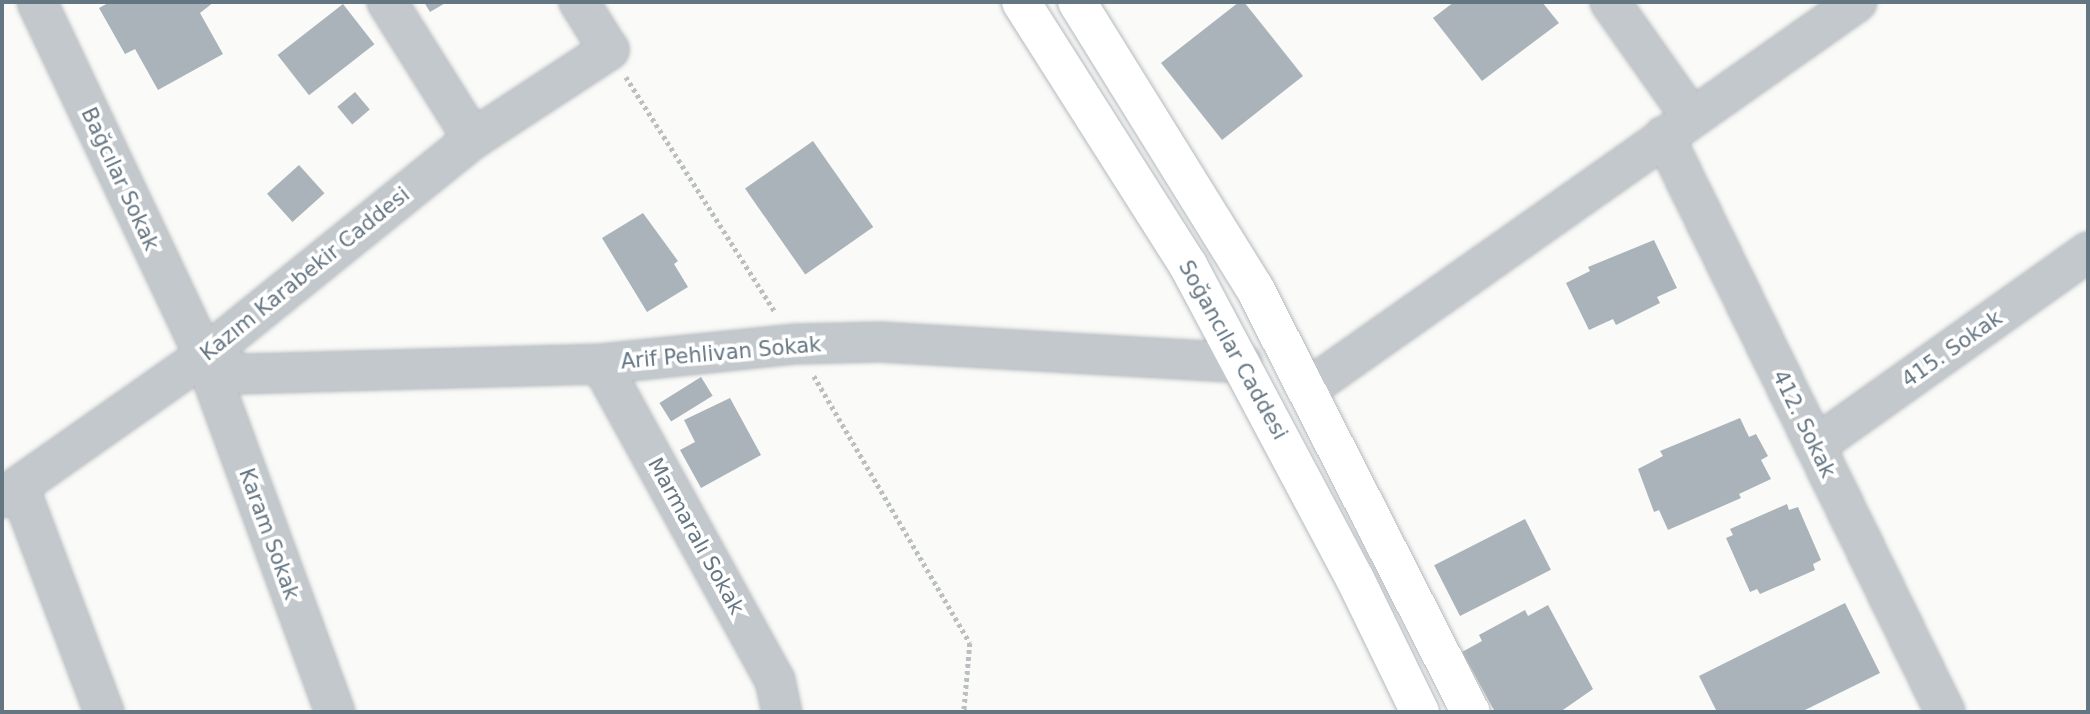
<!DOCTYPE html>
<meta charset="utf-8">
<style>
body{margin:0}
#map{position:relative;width:2090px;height:714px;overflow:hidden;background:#fafaf8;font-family:"DejaVu Sans",sans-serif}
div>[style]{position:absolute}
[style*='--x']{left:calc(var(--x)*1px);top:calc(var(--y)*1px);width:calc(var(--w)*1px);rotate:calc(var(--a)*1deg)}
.building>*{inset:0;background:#aab3b9;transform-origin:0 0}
.path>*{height:4.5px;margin-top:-2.25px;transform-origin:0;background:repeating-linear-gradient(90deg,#bbbfc2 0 3.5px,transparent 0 7px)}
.roads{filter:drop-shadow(0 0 2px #b5babe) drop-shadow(0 0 2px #b5babe)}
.minor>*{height:38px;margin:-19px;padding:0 19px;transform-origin:19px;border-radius:19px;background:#c3c8cc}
.major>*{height:38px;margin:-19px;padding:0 19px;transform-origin:19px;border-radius:19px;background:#fff}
span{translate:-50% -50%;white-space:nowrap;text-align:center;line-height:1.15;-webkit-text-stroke:7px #fff;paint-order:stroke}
.street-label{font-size:21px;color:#657683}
.frame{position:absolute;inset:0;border:4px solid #657683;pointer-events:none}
</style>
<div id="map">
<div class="building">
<div style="clip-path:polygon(110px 2px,214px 2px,200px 13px,223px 54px,158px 90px,135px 49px,125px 54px,99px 8px)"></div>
<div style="clip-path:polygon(424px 2px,447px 2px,430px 12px)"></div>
<div style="clip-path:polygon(1239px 2px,1244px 2px,1303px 76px,1222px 140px,1161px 63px)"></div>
<div style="clip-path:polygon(1454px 2px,1542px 2px,1559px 23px,1482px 81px,1433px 18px)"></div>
<div style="left:343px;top:4px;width:51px;height:83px;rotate:52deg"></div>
<div style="left:355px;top:92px;width:23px;height:23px;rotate:50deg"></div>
<div style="left:813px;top:141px;width:105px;height:83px;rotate:55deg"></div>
<div style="left:299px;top:165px;width:38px;height:43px;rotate:48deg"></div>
<div style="clip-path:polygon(643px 213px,678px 261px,674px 264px,688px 287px,647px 312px,602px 238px)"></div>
<div style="clip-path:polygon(1654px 240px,1677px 288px,1657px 297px,1660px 303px,1616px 325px,1613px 319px,1589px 330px,1566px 283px,1590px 271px,1588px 267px)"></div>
<div style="left:701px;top:377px;width:22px;height:49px;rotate:58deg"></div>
<div style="clip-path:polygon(730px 398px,761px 455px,701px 488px,680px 450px,695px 442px,684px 420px)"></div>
<div style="clip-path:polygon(1740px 418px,1749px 437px,1756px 434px,1768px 456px,1761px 460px,1771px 479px,1739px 494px,1741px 498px,1668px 530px,1659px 510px,1654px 512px,1638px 469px,1663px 456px,1660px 451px)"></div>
<div style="clip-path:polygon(1787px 504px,1789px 510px,1798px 507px,1821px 560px,1813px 564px,1815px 570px,1760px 594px,1757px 589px,1750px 592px,1726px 538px,1733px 535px,1730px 529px)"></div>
<div style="left:1525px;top:519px;width:57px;height:102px;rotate:63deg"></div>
<div style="clip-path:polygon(1845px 603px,1880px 673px,1801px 712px,1717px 712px,1699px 676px)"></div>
<div style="clip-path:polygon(1548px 605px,1593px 689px,1560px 712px,1495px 712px,1462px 652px,1482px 641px,1479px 635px,1525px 610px,1528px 616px)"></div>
</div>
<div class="path">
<div style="--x:626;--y:77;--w:278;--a:57.6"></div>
<div style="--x:814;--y:376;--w:309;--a:59.7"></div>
<div style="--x:970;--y:643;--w:69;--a:95"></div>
</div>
<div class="roads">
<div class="minor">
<div style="--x:37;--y:2;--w:391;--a:64.7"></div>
<div style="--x:204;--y:356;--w:379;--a:69.8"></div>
<div style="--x:387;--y:2;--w:162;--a:57.9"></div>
<div style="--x:1610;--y:2;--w:141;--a:54.8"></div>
<div style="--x:1664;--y:136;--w:641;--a:63.99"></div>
<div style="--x:204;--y:356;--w:41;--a:25.9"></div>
<div style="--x:241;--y:374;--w:360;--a:-1.6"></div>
<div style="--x:601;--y:364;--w:196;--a:-5.9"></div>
<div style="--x:796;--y:344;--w:84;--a:-1.4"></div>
<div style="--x:880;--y:342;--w:363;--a:3.3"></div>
<div style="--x:601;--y:364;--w:361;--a:61.2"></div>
<div style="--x:775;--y:680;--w:33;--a:78"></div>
<div style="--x:1309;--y:388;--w:670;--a:-35.16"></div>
<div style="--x:1815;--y:446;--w:335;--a:-35.4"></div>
<div style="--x:19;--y:487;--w:241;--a:69.3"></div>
<div style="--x:2;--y:498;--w:247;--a:-35.1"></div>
<div style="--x:204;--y:356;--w:346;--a:-38.9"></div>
<div style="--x:473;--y:139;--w:163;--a:-33.2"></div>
<div style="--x:609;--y:50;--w:57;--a:-122"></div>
</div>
<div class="major">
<div style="--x:1021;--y:2;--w:312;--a:57.6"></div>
<div style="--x:1188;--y:265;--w:356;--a:62"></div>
<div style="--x:1355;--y:579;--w:148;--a:64"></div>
<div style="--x:1077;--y:2;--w:335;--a:58.2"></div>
<div style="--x:1254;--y:287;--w:477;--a:63"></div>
</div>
</div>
<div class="street-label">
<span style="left:120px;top:179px;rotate:65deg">Bağcılar Sokak</span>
<span style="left:305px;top:274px;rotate:-39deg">Kazım Karabekir Caddesi</span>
<span style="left:1952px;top:349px;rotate:-35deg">415. Sokak</span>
<span style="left:1233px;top:350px;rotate:61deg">Soğancılar Caddesi</span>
<span style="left:721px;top:353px;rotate:-5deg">Arif Pehlivan Sokak</span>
<span style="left:1804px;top:424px;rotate:64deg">412. Sokak</span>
<span style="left:269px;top:534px;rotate:70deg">Karam Sokak</span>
<span style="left:696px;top:536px;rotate:61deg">Marmaralı Sokak</span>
</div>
<div class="frame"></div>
</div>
